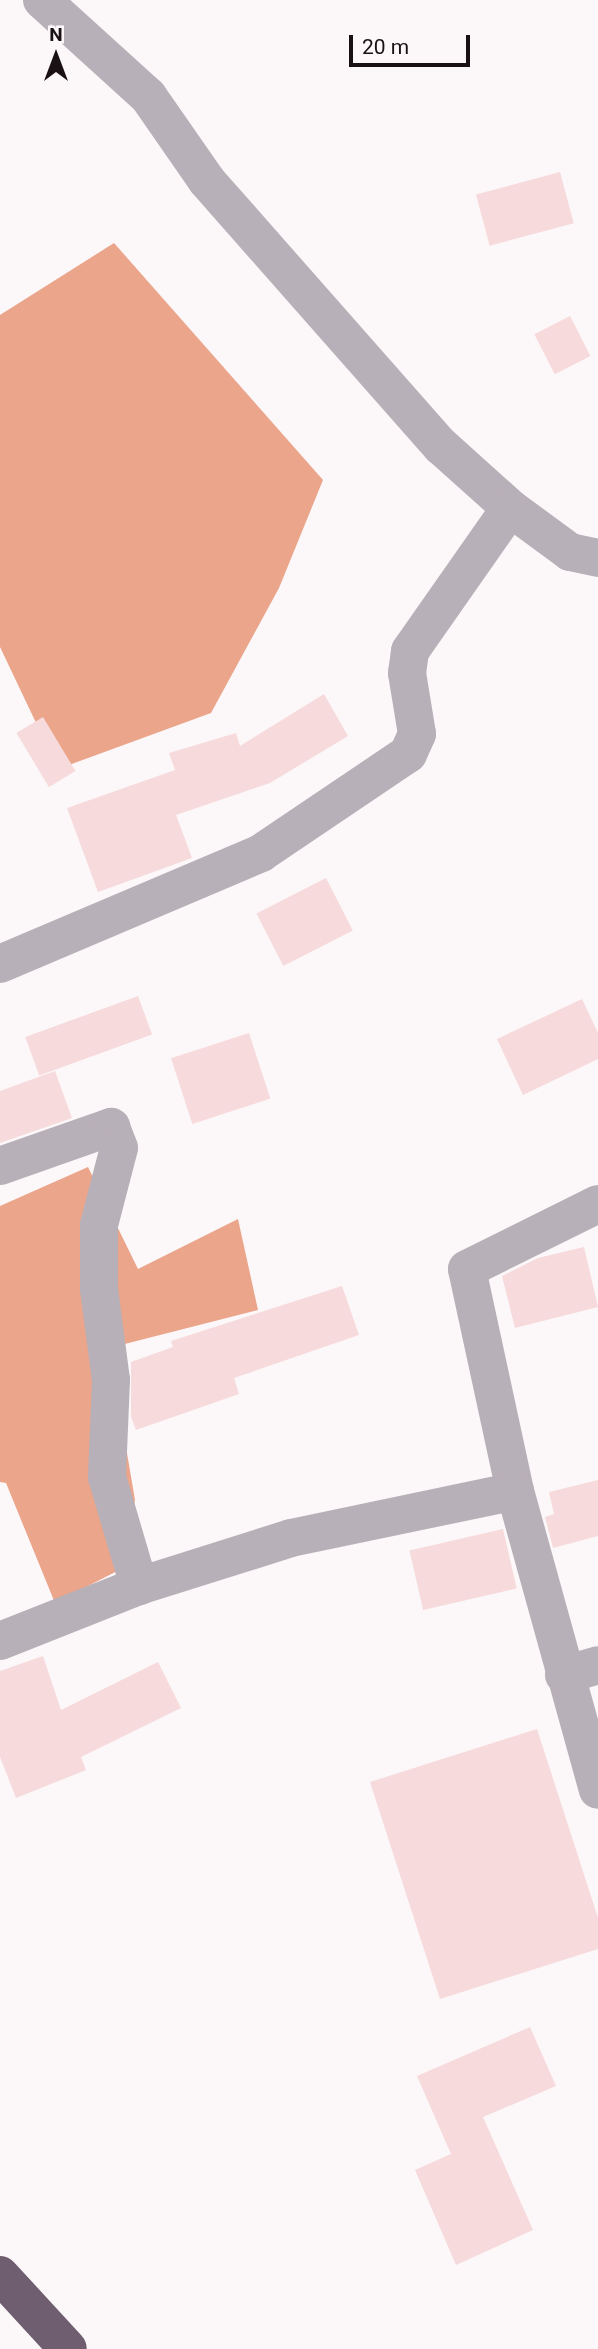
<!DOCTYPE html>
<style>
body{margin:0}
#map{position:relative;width:598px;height:2349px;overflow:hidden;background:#fcf7f9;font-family:Roboto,sans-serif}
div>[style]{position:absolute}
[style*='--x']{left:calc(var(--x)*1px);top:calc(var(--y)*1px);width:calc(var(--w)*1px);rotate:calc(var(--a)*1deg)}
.forest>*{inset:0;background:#eaa58a}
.building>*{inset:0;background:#f7dadb;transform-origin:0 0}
.minor>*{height:38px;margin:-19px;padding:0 19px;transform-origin:19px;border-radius:19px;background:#b8b0b8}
.highway>*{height:38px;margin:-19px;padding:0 19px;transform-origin:19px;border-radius:19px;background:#6f5e6f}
span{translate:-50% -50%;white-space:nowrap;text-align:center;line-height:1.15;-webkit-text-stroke:6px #fcf7f9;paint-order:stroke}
.north{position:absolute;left:21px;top:21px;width:70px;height:70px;-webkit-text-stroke:5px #fcf7f9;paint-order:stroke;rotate:0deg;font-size:19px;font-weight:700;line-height:28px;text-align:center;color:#1a1115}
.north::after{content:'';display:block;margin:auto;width:24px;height:32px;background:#1a1115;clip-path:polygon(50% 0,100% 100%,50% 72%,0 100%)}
.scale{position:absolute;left:349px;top:35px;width:121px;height:32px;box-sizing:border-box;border:4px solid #1a1115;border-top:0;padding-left:9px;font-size:21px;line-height:24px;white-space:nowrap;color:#1a1115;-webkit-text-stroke:5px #fcf7f9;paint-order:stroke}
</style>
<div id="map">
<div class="forest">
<div style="clip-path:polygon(114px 243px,323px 480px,279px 588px,211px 713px,58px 769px,0 647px,0 315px)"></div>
<div style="clip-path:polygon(88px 1167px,138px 1269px,238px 1219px,258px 1310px,109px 1348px,135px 1500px,123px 1568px,55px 1603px,6px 1483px,0 1482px,0 1206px)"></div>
</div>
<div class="building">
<div style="left:560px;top:172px;width:53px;height:87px;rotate:75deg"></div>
<div style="left:570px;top:316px;width:45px;height:40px;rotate:63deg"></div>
<div style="clip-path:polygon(324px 694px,348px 736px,270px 783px,176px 815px,192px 858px,98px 892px,67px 808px,175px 770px,169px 753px,236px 733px,240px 746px)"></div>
<div style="left:43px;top:717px;width:63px;height:31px;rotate:59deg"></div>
<div style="left:326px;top:878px;width:59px;height:78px;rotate:63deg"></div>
<div style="left:138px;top:996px;width:41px;height:120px;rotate:70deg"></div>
<div style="clip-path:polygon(582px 999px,598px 1033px,598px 1059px,523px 1095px,497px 1039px)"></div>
<div style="left:249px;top:1033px;width:69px;height:82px;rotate:72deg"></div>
<div style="clip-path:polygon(55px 1071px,72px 1118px,0 1143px,0 1091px)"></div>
<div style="clip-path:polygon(584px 1247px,598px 1307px,515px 1328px,502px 1276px,538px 1258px)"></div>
<div style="clip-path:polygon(342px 1286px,359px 1335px,234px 1378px,239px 1394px,136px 1430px,131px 1417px,131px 1362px,173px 1347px,171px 1341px)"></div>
<div style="clip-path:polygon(598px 1480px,598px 1536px,553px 1548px,545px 1517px,554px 1514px,549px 1492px)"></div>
<div style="left:503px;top:1529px;width:61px;height:96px;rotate:77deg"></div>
<div style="clip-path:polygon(43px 1656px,61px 1710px,158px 1662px,181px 1708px,81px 1757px,86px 1770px,16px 1798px,0 1757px,0 1671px)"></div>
<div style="clip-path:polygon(537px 1729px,598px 1918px,598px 1949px,440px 1999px,370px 1782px)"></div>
<div style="clip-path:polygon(530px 2027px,556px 2086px,483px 2117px,533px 2230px,456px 2265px,415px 2170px,451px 2154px,417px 2076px)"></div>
</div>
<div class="minor">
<div style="--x:42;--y:0;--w:143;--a:42.2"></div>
<div style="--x:148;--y:96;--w:103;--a:55.2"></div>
<div style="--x:207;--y:181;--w:354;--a:48.6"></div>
<div style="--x:441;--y:446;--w:93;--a:41.9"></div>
<div style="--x:510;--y:508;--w:74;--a:36.3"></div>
<div style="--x:570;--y:552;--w:29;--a:12"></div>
<div style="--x:0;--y:964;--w:284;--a:-23"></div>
<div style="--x:261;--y:853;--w:177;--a:-34"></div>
<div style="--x:408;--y:754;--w:22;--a:-66"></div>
<div style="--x:417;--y:734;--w:62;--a:-99.3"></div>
<div style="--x:407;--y:673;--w:22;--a:-82"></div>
<div style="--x:410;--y:651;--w:174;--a:-55"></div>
<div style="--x:0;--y:1166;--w:118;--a:-19.4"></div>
<div style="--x:111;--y:1127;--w:22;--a:69"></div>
<div style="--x:119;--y:1148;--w:80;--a:104.6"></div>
<div style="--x:99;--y:1225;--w:64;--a:90"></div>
<div style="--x:99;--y:1289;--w:92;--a:82.5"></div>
<div style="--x:111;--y:1380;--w:97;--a:92.4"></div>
<div style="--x:107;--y:1477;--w:114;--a:73.6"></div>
<div style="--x:515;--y:1491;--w:227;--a:-102.2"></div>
<div style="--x:467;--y:1269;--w:146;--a:-26.4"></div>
<div style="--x:0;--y:1641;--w:149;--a:-21.6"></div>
<div style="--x:139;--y:1586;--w:159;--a:-17.5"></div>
<div style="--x:291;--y:1538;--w:229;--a:-11.8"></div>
<div style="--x:515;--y:1491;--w:310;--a:74.5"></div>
<div style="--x:564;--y:1675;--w:35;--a:-16"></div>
</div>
<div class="highway">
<div style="--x:0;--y:2275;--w:100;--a:47.4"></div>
</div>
<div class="north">N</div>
<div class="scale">20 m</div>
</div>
